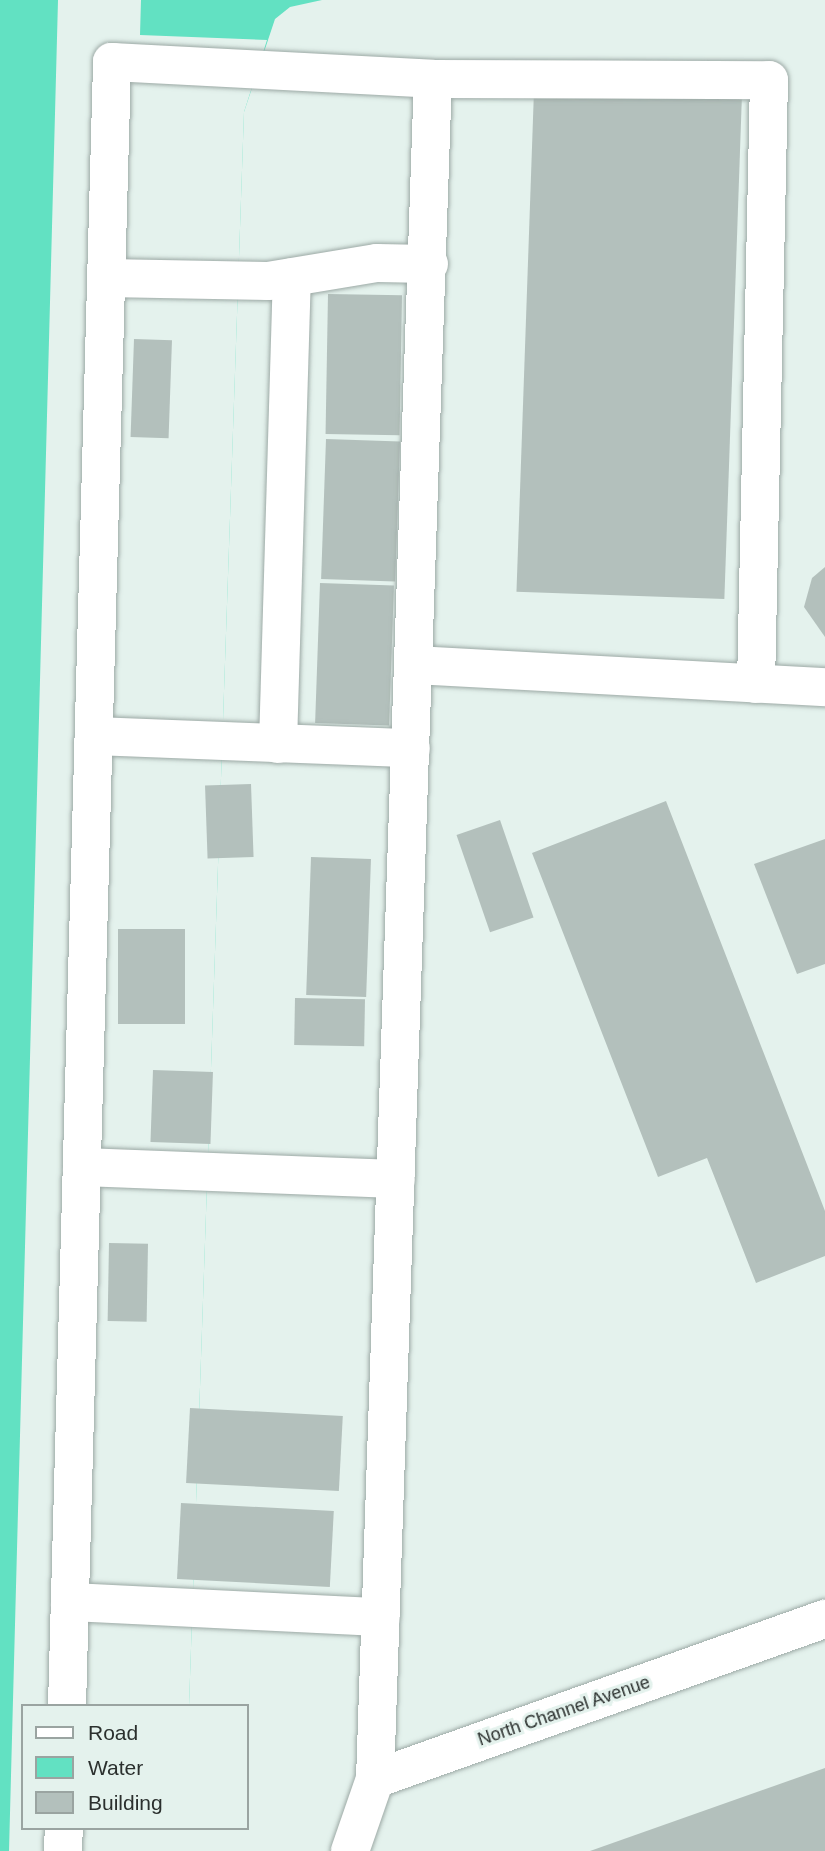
<!DOCTYPE html>
<style>
body{margin:0}
#map{position:relative;width:825px;height:1851px;overflow:hidden;background:#e4f2ed;font-family:Helvetica,sans-serif}
div>[style]{position:absolute}
[style*='--x']{left:calc(var(--x)*1px);top:calc(var(--y)*1px);width:calc(var(--w)*1px);rotate:calc(var(--a)*1deg)}
.water>*{inset:0;background:#62e1c2}
.pier>*{inset:0;background:#e4f2ed}
.building>*{inset:0;background:#b3c0bc;transform-origin:0 0}
.roads{filter:drop-shadow(0 0 2px #9ca9a5) drop-shadow(0 0 2px #9ca9a5)}
.minor>*{height:38px;margin:-19px;padding:0 19px;transform-origin:19px;border-radius:19px;background:#fff}
span{translate:-50% -50%;white-space:nowrap;text-align:center;line-height:1.15;-webkit-text-stroke:6px #e4f2ed;paint-order:stroke}
.street-label{font-size:18px;color:#2b302e}
.legend{position:absolute;left:21px;top:1704px;width:228px;height:126px;box-sizing:border-box;background:#e4f2ed;border:2px solid #9aa4a1;margin:0;padding:9px 12px;list-style:none;font-size:21px;color:#2b302e}
.legend li{display:flex;align-items:center;gap:14px;height:35px}
.legend b{width:35px;border:2px solid #9aa4a1}
</style>
<div id="map">
<div class="water">
<div style="clip-path:polygon(0 0,322px 0,290px 7px,275px 19px,244px 112px,189px 1706px,23px 1706px,23px 1828px,184px 1828px,184px 1851px,0 1851px)"></div>
</div>
<div class="pier">
<div style="clip-path:polygon(58px 0,141px 0,140px 35px,267px 40px,244px 112px,189px 1706px,23px 1706px,23px 1828px,184px 1828px,184px 1851px,9px 1851px)"></div>
</div>
<div class="building">
<div style="left:534px;top:90px;width:208px;height:502px;rotate:2deg"></div>
<div style="left:328px;top:294px;width:74px;height:140px;rotate:1deg"></div>
<div style="left:134px;top:339px;width:38px;height:98px;rotate:2deg"></div>
<div style="left:326px;top:439px;width:74px;height:140px;rotate:2deg"></div>
<div style="clip-path:polygon(825px 567px,825px 637px,804px 607px,812px 578px)"></div>
<div style="left:320px;top:583px;width:74px;height:140px;rotate:2deg"></div>
<div style="left:251px;top:784px;width:73px;height:46px;rotate:88deg"></div>
<div style="clip-path:polygon(666px 801px,825px 1211px,825px 1256px,756px 1283px,707px 1158px,658px 1177px,532px 853px)"></div>
<div style="left:500px;top:820px;width:103px;height:46px;rotate:71deg"></div>
<div style="clip-path:polygon(825px 839px,825px 964px,797px 974px,754px 864px)"></div>
<div style="left:311px;top:857px;width:60px;height:138px;rotate:2deg"></div>
<div style="left:118px;top:929px;width:67px;height:95px"></div>
<div style="left:295px;top:998px;width:70px;height:47px;rotate:1deg"></div>
<div style="left:153px;top:1070px;width:60px;height:72px;rotate:2deg"></div>
<div style="left:109px;top:1243px;width:39px;height:78px;rotate:1deg"></div>
<div style="left:190px;top:1408px;width:153px;height:75px;rotate:3deg"></div>
<div style="left:181px;top:1503px;width:153px;height:76px;rotate:3deg"></div>
<div style="clip-path:polygon(825px 1768px,825px 1851px,590px 1851px)"></div>
</div>
<div class="roads">
<div class="minor">
<div style="--x:106;--y:278;--w:162;--a:1.1"></div>
<div style="--x:268;--y:281;--w:110;--a:-9.4"></div>
<div style="--x:377;--y:263;--w:52;--a:1.1"></div>
<div style="--x:415;--y:665;--w:411;--a:3.1"></div>
<div style="--x:94;--y:736;--w:317;--a:2.2"></div>
<div style="--x:278;--y:744;--w:467;--a:-88.3"></div>
<div style="--x:82;--y:1167;--w:314;--a:2.2"></div>
<div style="--x:70;--y:1602;--w:311;--a:2.8"></div>
<div style="--x:67;--y:1706;--w:1645;--a:-88.43"></div>
<div style="--x:112;--y:62;--w:321;--a:3"></div>
<div style="--x:433;--y:79;--w:336;--a:0.2"></div>
<div style="--x:769;--y:80;--w:604;--a:91.23"></div>
<div style="--x:375;--y:1779;--w:1701;--a:-88.05"></div>
<div style="--x:63;--y:1851;--w:23;--a:-88"></div>
<div style="--x:350;--y:1851;--w:76;--a:-70.9"></div>
<div style="--x:375;--y:1779;--w:478;--a:-19.6"></div>
</div>
</div>
<div class="street-label">
<span style="left:564px;top:1711px;rotate:-19deg">North Channel Avenue</span>
</div>
<ul class="legend">
<li><b style="height:9px;background:#fff"></b>Road</li>
<li><b style="height:19px;background:#62e1c2"></b>Water</li>
<li><b style="height:19px;background:#b3c0bc"></b>Building</li>
</ul>
</div>
